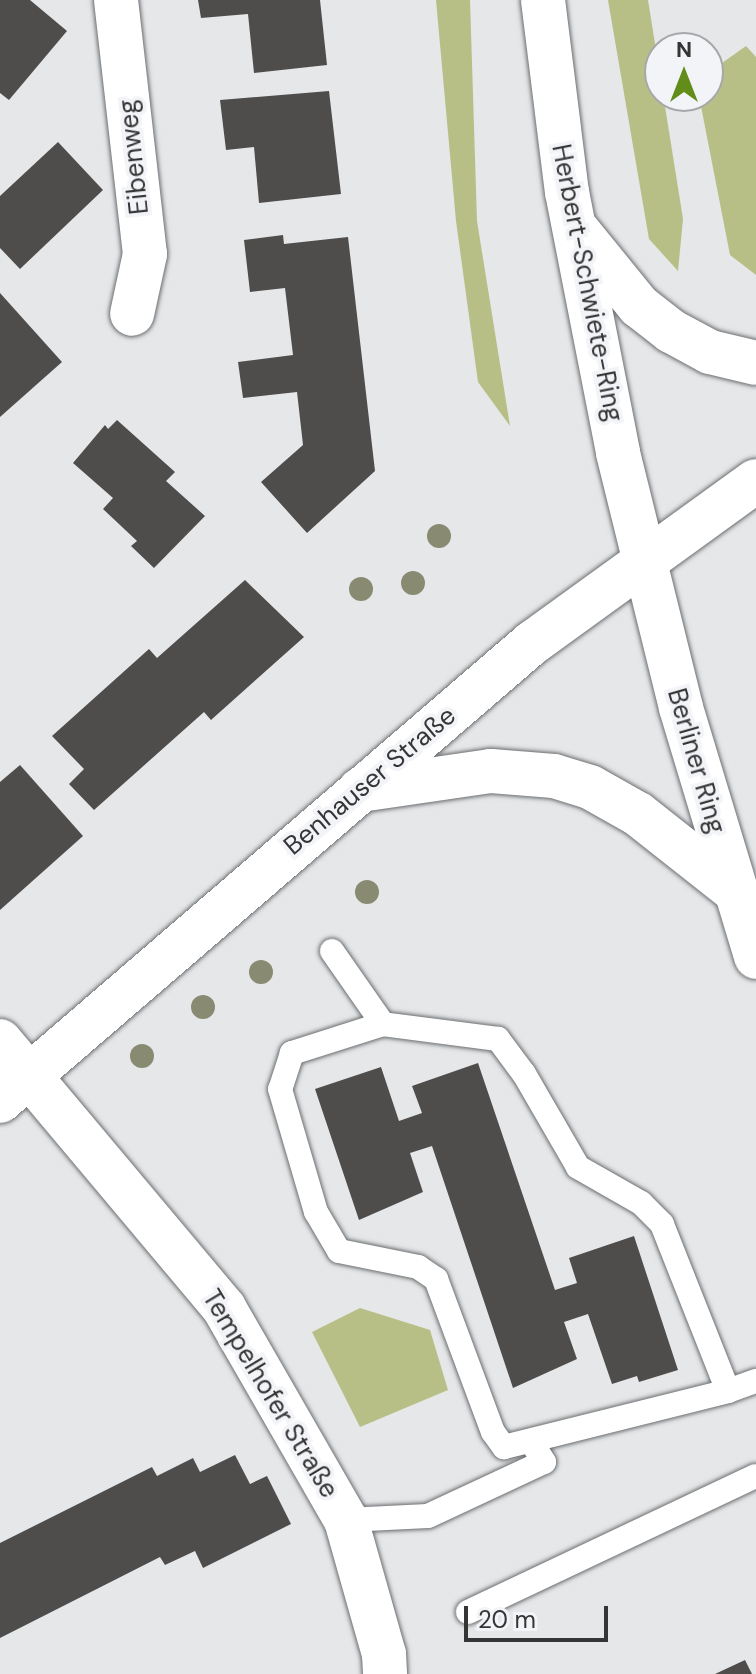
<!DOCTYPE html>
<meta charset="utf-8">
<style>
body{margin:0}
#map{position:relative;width:756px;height:1674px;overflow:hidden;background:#e5e7e9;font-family:"DM Sans",sans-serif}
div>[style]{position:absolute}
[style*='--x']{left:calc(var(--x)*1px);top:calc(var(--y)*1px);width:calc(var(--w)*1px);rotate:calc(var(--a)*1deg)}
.green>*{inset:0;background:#b7bf87}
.building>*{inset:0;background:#4f4d4b}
.roads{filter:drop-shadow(0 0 2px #6c6e70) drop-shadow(0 0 2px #6c6e70)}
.service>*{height:24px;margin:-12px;padding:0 12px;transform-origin:12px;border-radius:12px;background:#fff}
.minor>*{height:44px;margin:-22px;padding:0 22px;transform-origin:22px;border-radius:22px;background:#fff}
.secondary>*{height:44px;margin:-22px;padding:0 22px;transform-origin:22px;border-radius:22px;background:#fff}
.trees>*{width:24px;height:24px;margin:-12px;border-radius:50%;background:#888b71}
span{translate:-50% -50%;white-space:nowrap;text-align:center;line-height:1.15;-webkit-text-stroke:8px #f3f4f7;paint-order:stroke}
.street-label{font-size:26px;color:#353536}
.north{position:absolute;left:644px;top:32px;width:80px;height:80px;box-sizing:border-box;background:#f3f4f7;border:2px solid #a7a8aa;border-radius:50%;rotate:0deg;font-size:22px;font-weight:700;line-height:32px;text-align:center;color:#353536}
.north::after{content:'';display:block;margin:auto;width:28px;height:36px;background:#638d1b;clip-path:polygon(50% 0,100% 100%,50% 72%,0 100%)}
.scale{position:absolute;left:464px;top:1606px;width:144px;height:36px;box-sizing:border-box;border:4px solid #353536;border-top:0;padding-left:10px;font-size:24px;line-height:28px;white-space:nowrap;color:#353536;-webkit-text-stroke:6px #f3f4f7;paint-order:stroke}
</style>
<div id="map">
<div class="green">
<div style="clip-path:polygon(436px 0,470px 0,477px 221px,510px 426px,478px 382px,456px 221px)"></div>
<div style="clip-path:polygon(608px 0,648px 0,683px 219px,678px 271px,649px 239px)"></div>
<div style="clip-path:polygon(746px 46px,756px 57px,756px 275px,730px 255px,699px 96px,708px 96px,708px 73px)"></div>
<div style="clip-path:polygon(360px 1308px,430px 1330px,448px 1390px,360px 1427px,312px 1332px)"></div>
</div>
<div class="building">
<div style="clip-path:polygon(0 0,30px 0,67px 31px,9px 100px,0 93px)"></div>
<div style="clip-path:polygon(198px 0,320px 0,327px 65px,254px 73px,248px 14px,201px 18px)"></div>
<div style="clip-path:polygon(329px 91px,341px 194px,259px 203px,254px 147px,226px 150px,220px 100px)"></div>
<div style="clip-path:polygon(58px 142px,103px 190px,20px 269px,0 248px,0 196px)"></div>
<div style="clip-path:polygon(283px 235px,284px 244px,348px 237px,375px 471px,307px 533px,261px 482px,303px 445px,297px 392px,243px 398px,238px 362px,293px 355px,285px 288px,250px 292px,244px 240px)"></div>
<div style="clip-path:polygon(0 293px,62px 362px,0 417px)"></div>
<div style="clip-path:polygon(117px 420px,175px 472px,166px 481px,205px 516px,154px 568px,131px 546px,137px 541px,103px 509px,113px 498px,73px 463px,105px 425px,108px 429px)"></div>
<div style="clip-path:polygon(245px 580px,304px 637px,211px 720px,204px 712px,94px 810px,69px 784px,84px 769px,52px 736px,149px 649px,157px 658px)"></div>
<div style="clip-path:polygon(20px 765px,83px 836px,0 910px,0 782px)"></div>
<div style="clip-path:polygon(478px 1063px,555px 1290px,577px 1283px,569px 1258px,634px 1236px,678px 1370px,639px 1382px,637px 1376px,612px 1384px,588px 1314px,564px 1322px,577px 1359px,513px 1388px,432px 1146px,410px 1153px,423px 1192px,359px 1220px,315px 1089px,381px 1067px,399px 1121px,422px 1113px,412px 1086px)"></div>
<div style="clip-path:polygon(235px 1455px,250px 1484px,267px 1476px,291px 1524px,203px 1568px,195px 1551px,165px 1565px,160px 1557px,0 1638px,0 1543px,152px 1467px,157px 1476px,193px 1458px,200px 1472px)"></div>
<div style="clip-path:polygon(745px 1660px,752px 1674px,715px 1674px)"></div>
</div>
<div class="roads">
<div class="service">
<div style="--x:332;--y:951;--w:89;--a:55.1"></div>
<div style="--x:728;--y:1391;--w:180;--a:-111.6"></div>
<div style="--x:662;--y:1224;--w:30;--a:-135"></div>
<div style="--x:641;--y:1203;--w:73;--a:-150.3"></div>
<div style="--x:578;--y:1167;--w:108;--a:-120.1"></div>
<div style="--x:524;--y:1074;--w:44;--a:-126.6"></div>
<div style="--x:498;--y:1039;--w:116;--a:-172.6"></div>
<div style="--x:383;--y:1024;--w:96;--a:162.3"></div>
<div style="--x:292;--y:1053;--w:38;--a:108"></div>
<div style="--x:280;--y:1089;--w:128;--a:73.7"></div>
<div style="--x:316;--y:1212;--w:45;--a:59.5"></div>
<div style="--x:339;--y:1251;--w:81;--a:11.4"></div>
<div style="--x:418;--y:1267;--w:22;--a:34"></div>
<div style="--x:436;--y:1279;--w:163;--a:69.6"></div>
<div style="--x:493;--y:1432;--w:19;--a:54"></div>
<div style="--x:504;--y:1447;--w:231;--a:-14"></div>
<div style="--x:728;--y:1391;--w:30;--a:-20"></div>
<div style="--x:346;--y:1520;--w:82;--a:-2.8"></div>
<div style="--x:428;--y:1516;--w:128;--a:-25"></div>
<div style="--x:544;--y:1462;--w:25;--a:-122"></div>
<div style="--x:468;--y:1612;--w:318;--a:-25.3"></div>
</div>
<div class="minor">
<div style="--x:116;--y:0;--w:256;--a:83.5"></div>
<div style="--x:145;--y:254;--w:61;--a:102.2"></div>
<div style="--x:0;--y:1041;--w:349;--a:50"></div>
<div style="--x:224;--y:1308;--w:245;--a:60.1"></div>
<div style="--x:346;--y:1520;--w:139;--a:74.2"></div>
<div style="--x:384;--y:1654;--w:20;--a:87"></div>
</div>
<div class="secondary">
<div style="--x:543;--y:0;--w:193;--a:82.9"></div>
<div style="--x:567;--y:192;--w:266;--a:78.9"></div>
<div style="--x:618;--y:453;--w:263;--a:76.1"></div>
<div style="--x:681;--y:708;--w:260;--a:73.2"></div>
<div style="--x:578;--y:231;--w:97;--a:50.9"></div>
<div style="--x:639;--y:306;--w:41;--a:38"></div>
<div style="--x:671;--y:331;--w:44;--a:28.3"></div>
<div style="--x:710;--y:352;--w:47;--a:13.4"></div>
<div style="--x:360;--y:790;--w:132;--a:-8.3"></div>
<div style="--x:491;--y:771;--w:63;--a:4.5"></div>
<div style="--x:554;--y:776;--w:38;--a:17"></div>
<div style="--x:590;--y:787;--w:55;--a:29.4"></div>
<div style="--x:638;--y:814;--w:121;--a:38.3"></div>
<div style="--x:0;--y:1101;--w:702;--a:-40.73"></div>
<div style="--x:532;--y:643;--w:276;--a:-35.9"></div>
</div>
</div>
<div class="trees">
<div style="left:439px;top:536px"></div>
<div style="left:413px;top:583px"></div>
<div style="left:361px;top:589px"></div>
<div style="left:367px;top:892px"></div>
<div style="left:261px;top:972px"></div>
<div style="left:203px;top:1007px"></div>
<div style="left:142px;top:1056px"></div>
</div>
<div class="street-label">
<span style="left:134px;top:157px;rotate:-96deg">Eibenweg</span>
<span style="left:587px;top:283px;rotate:79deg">Herbert-Schwiete-Ring</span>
<span style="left:696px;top:761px;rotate:74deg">Berliner Ring</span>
<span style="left:370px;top:781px;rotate:-40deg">Benhauser Straße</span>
<span style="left:270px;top:1394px;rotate:59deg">Tempelhofer Straße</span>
</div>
<div class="north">N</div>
<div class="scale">20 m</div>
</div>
